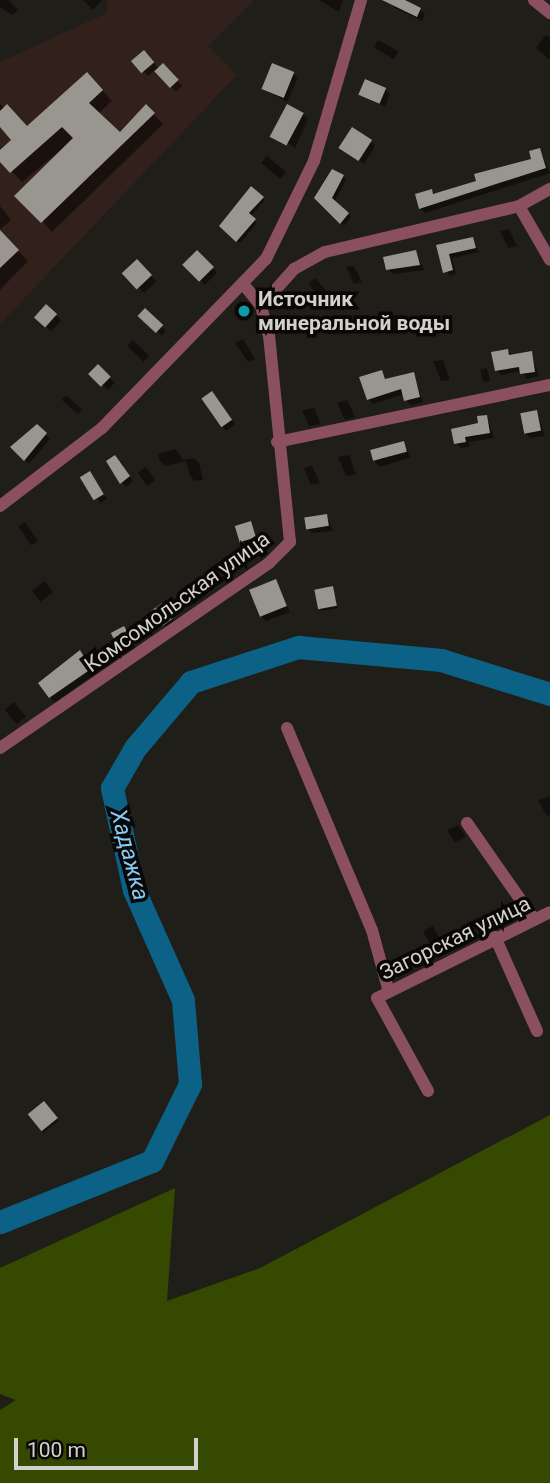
<!DOCTYPE html>
<meta charset="utf-8">
<style>
body{margin:0}
#map{position:relative;width:550px;height:1483px;overflow:hidden;background:#201e19;font-family:Roboto,sans-serif}
div>[style]{position:absolute}
[style*='--x']{left:calc(var(--x)*1px);top:calc(var(--y)*1px);width:calc(var(--w)*1px);rotate:calc(var(--a)*1deg)}
.commercial>*{inset:0;background:#32201b}
.forest>*{inset:0;background:#354a00}
.shadow>*{inset:0;background:#0007;transform-origin:0 0}
.river>*{height:23px;margin:-11.5px;padding:0 11.5px;transform-origin:11.5px;border-radius:11.5px;background:#0c6187}
.building>*{inset:0;background:#99968f;transform-origin:0 0}
.minor>*{height:12px;margin:-6px;padding:0 6px;transform-origin:6px;border-radius:6px;background:#8a505f}
.dots>*{width:19px;height:19px;translate:-50% -50%;box-sizing:border-box;border:4px solid #090806;border-radius:50%}
span{translate:-50% -50%;white-space:nowrap;text-align:center;line-height:1.15;-webkit-text-stroke:7px #090806;paint-order:stroke}
.poi-label{font-size:21px;color:#d3d1ce;font-weight:700}
.left{translate:0 -50%;text-align:left}
.street-label{font-size:21px;color:#d3d1ce}
.water-label{font-size:23px;color:#87cbf4;font-style:italic}
.scale{position:absolute;left:14px;top:1438px;width:184px;height:32px;box-sizing:border-box;border:4px solid #d3d1ce;border-top:0;padding-left:9px;font-size:21px;line-height:24px;white-space:nowrap;color:#d3d1ce;-webkit-text-stroke:5px #090806;paint-order:stroke}
</style>
<div id="map">
<div class="commercial">
<div style="clip-path:polygon(107px 0,254px 0,208px 46px,237px 75px,0 324px,0 62px,107px 13px)"></div>
</div>
<div class="forest">
<div style="clip-path:polygon(550px 1115px,550px 1483px,0 1483px,0 1410px,16px 1400px,0 1394px,0 1268px,175px 1188px,167px 1301px,260px 1268px)"></div>
</div>
<div class="shadow">
<div style="clip-path:polygon(0 0,8px 0,18px 10px,12px 15px,0 7px)"></div>
<div style="clip-path:polygon(83px 0,102px 0,93px 10px)"></div>
<div style="clip-path:polygon(319px 0,343px 0,339px 12px)"></div>
<div style="clip-path:polygon(392px 0,420px 9px,425px 14px,422px 21px,395px 8px)"></div>
<div style="clip-path:polygon(546px 35px,550px 38px,550px 60px,536px 48px)"></div>
<div style="left:378px;top:40px;width:23px;height:9px;rotate:29deg"></div>
<div style="clip-path:polygon(149px 57px,159px 69px,163px 66px,182px 86px,176px 92px,155px 70px,148px 76px,134px 61px)"></div>
<div style="clip-path:polygon(293px 73px,298px 78px,287px 102px,263px 89px)"></div>
<div style="clip-path:polygon(96px 84px,112px 101px,98px 114px,120px 134px,146px 107px,163px 124px,52px 232px,34px 211px,78px 136px,22px 182px,0 159px,0 152px,14px 140px,0 125px,0 104px,27px 128px)"></div>
<div style="clip-path:polygon(385px 89px,390px 94px,385px 107px,361px 94px)"></div>
<div style="clip-path:polygon(303px 114px,308px 119px,295px 148px,282px 139px)"></div>
<div style="clip-path:polygon(371px 141px,375px 146px,364px 164px,341px 148px)"></div>
<div style="clip-path:polygon(540px 150px,550px 173px,425px 213px,420px 208px,432px 191px,435px 195px,478px 182px,533px 160px)"></div>
<div style="left:267px;top:156px;width:25px;height:9px;rotate:40deg"></div>
<div style="clip-path:polygon(343px 177px,346px 180px,334px 202px,351px 217px,344px 226px,316px 198px)"></div>
<div style="clip-path:polygon(252px 188px,265px 200px,250px 217px,257px 223px,240px 243px,221px 226px)"></div>
<div style="clip-path:polygon(0 206px,11px 220px,0 229px)"></div>
<div style="clip-path:polygon(509px 229px,517px 246px,508px 248px,500px 231px)"></div>
<div style="clip-path:polygon(4px 237px,28px 261px,0 290px,0 241px)"></div>
<div style="clip-path:polygon(473px 239px,479px 252px,452px 258px,456px 274px,449px 276px,438px 246px)"></div>
<div style="left:197px;top:252px;width:29px;height:17px;rotate:46deg"></div>
<div style="clip-path:polygon(415px 252px,424px 270px,393px 274px,388px 269px)"></div>
<div style="left:137px;top:261px;width:28px;height:17px;rotate:46deg"></div>
<div style="clip-path:polygon(354px 266px,362px 282px,354px 284px,346px 267px)"></div>
<div style="left:315px;top:278px;width:21px;height:9px;rotate:49deg"></div>
<div style="left:46px;top:306px;width:21px;height:15px;rotate:43deg"></div>
<div style="left:145px;top:311px;width:29px;height:6px;rotate:44deg"></div>
<div style="clip-path:polygon(243px 339px,255px 359px,248px 362px,235px 343px)"></div>
<div style="left:133px;top:340px;width:23px;height:8px;rotate:45deg"></div>
<div style="clip-path:polygon(508px 351px,513px 356px,531px 353px,539px 376px,527px 379px,521px 371px,501px 375px,496px 370px)"></div>
<div style="clip-path:polygon(443px 360px,450px 380px,441px 381px,433px 361px)"></div>
<div style="left:98px;top:367px;width:23px;height:10px;rotate:43deg"></div>
<div style="left:487px;top:368px;width:13px;height:7px;rotate:77deg"></div>
<div style="clip-path:polygon(381px 372px,387px 380px,413px 374px,423px 402px,410px 405px,404px 394px,373px 404px,368px 399px)"></div>
<div style="clip-path:polygon(66px 395px,82px 410px,78px 414px,62px 400px)"></div>
<div style="clip-path:polygon(216px 397px,235px 424px,226px 431px,204px 399px)"></div>
<div style="clip-path:polygon(347px 400px,355px 417px,345px 420px,337px 403px)"></div>
<div style="clip-path:polygon(314px 408px,321px 424px,309px 426px,302px 410px)"></div>
<div style="clip-path:polygon(537px 412px,545px 436px,530px 438px,525px 433px)"></div>
<div style="clip-path:polygon(487px 417px,494px 438px,469px 442px,470px 446px,461px 448px,456px 443px)"></div>
<div style="clip-path:polygon(37px 426px,50px 439px,29px 464px,13px 447px)"></div>
<div style="clip-path:polygon(403px 443px,411px 457px,380px 467px,375px 462px)"></div>
<div style="clip-path:polygon(176px 449px,183px 460px,194px 458px,199px 463px,203px 480px,195px 481px,190px 476px,186px 461px,165px 466px,160px 461px,158px 454px)"></div>
<div style="clip-path:polygon(349px 455px,356px 474px,346px 476px,338px 457px)"></div>
<div style="clip-path:polygon(120px 461px,133px 481px,126px 487px,122px 482px)"></div>
<div style="clip-path:polygon(312px 466px,320px 483px,311px 485px,304px 468px)"></div>
<div style="left:146px;top:467px;width:16px;height:10px;rotate:55deg"></div>
<div style="clip-path:polygon(93px 477px,107px 499px,100px 503px,83px 478px)"></div>
<div style="clip-path:polygon(327px 516px,333px 531px,312px 533px,307px 528px)"></div>
<div style="left:25px;top:522px;width:23px;height:8px;rotate:56deg"></div>
<div style="clip-path:polygon(250px 523px,260px 542px,247px 546px,242px 541px)"></div>
<div style="left:197px;top:580px;width:17px;height:18px;rotate:50deg"></div>
<div style="left:45px;top:581px;width:14px;height:16px;rotate:54deg"></div>
<div style="clip-path:polygon(275px 581px,290px 612px,266px 621px,261px 616px)"></div>
<div style="clip-path:polygon(332px 587px,338px 608px,322px 611px,320px 609px)"></div>
<div style="clip-path:polygon(167px 610px,177px 624px,168px 630px,163px 625px)"></div>
<div style="left:123px;top:628px;width:27px;height:12px;rotate:57deg"></div>
<div style="clip-path:polygon(80px 653px,95px 674px,55px 702px,50px 697px)"></div>
<div style="left:14px;top:702px;width:19px;height:12px;rotate:51deg"></div>
<div style="clip-path:polygon(550px 796px,550px 815px,547px 816px,538px 800px)"></div>
<div style="clip-path:polygon(458px 825px,466px 837px,455px 842px,447px 830px)"></div>
<div style="left:433px;top:926px;width:15px;height:11px;rotate:62deg"></div>
<div style="left:44px;top:1103px;width:23px;height:19px;rotate:52deg"></div>
</div>
<div class="river">
<div style="--x:0;--y:1222;--w:164;--a:-21.9"></div>
<div style="--x:152;--y:1161;--w:86;--a:-63.7"></div>
<div style="--x:190;--y:1084;--w:84;--a:-94.8"></div>
<div style="--x:183;--y:1000;--w:120;--a:-114"></div>
<div style="--x:134;--y:890;--w:104;--a:-102.2"></div>
<div style="--x:112;--y:788;--w:46;--a:-60.1"></div>
<div style="--x:135;--y:748;--w:87;--a:-49.7"></div>
<div style="--x:191;--y:682;--w:113;--a:-18.1"></div>
<div style="--x:298;--y:647;--w:144;--a:5.2"></div>
<div style="--x:441;--y:660;--w:114;--a:17.3"></div>
</div>
<div class="building">
<div style="clip-path:polygon(382px 0,405px 0,421px 8px,417px 17px)"></div>
<div style="left:144px;top:50px;width:16px;height:17px;rotate:50deg"></div>
<div style="left:163px;top:63px;width:23px;height:12px;rotate:47deg"></div>
<div style="left:272px;top:63px;width:24px;height:28px;rotate:22deg"></div>
<div style="clip-path:polygon(87px 72px,103px 90px,89px 103px,120px 132px,146px 104px,155px 113px,41px 223px,14px 196px,73px 138px,62px 127px,10px 173px,0 162px,0 150px,11px 140px,0 127px,0 111px,7px 104px,27px 126px)"></div>
<div style="left:365px;top:79px;width:23px;height:17px;rotate:23deg"></div>
<div style="left:287px;top:104px;width:19px;height:37px;rotate:28deg"></div>
<div style="left:352px;top:127px;width:24px;height:25px;rotate:33deg"></div>
<div style="clip-path:polygon(540px 148px,546px 168px,419px 209px,415px 194px,432px 189px,433px 194px,476px 181px,474px 174px,531px 159px,529px 151px)"></div>
<div style="clip-path:polygon(332px 169px,344px 175px,332px 198px,349px 213px,340px 224px,314px 198px)"></div>
<div style="clip-path:polygon(251px 186px,264px 197px,249px 213px,256px 219px,236px 242px,219px 226px)"></div>
<div style="clip-path:polygon(0 230px,19px 250px,0 268px)"></div>
<div style="clip-path:polygon(473px 237px,476px 248px,449px 254px,453px 270px,443px 273px,436px 245px)"></div>
<div style="left:197px;top:250px;width:24px;height:21px;rotate:45deg"></div>
<div style="clip-path:polygon(416px 250px,420px 265px,386px 270px,383px 257px)"></div>
<div style="left:137px;top:259px;width:22px;height:21px;rotate:47deg"></div>
<div style="left:46px;top:304px;width:15px;height:18px;rotate:42deg"></div>
<div style="left:145px;top:308px;width:25px;height:11px;rotate:43deg"></div>
<div style="clip-path:polygon(508px 349px,509px 355px,532px 351px,535px 372px,520px 374px,519px 367px,495px 371px,491px 352px)"></div>
<div style="left:98px;top:364px;width:18px;height:14px;rotate:45deg"></div>
<div style="clip-path:polygon(382px 370px,385px 379px,414px 372px,420px 397px,404px 401px,401px 389px,367px 400px,359px 377px)"></div>
<div style="left:212px;top:391px;width:35px;height:13px;rotate:55deg"></div>
<div style="left:537px;top:410px;width:21px;height:17px;rotate:79deg"></div>
<div style="clip-path:polygon(487px 415px,490px 433px,465px 437px,466px 442px,454px 444px,451px 429px,478px 423px,477px 416px)"></div>
<div style="clip-path:polygon(37px 424px,47px 433px,24px 461px,10px 447px)"></div>
<div style="left:404px;top:441px;width:11px;height:35px;rotate:75deg"></div>
<div style="clip-path:polygon(115px 455px,130px 476px,120px 484px,106px 461px)"></div>
<div style="left:90px;top:471px;width:27px;height:12px;rotate:59deg"></div>
<div style="left:327px;top:514px;width:12px;height:23px;rotate:81deg"></div>
<div style="left:251px;top:521px;width:17px;height:17px;rotate:73deg"></div>
<div style="left:197px;top:578px;width:16px;height:21px;rotate:50deg"></div>
<div style="left:276px;top:579px;width:29px;height:29px;rotate:68deg"></div>
<div style="left:333px;top:586px;width:20px;height:19px;rotate:79deg"></div>
<div style="left:162px;top:603px;width:19px;height:14px;rotate:54deg"></div>
<div style="left:124px;top:626px;width:21px;height:15px;rotate:62deg"></div>
<div style="clip-path:polygon(80px 650px,91px 669px,49px 698px,38px 683px)"></div>
<div style="left:44px;top:1101px;width:22px;height:21px;rotate:51deg"></div>
</div>
<div class="minor">
<div style="--x:534;--y:0;--w:21;--a:39"></div>
<div style="--x:519;--y:206;--w:62;--a:60.1"></div>
<div style="--x:244;--y:285;--w:27;--a:51"></div>
<div style="--x:261;--y:306;--w:50;--a:-48.3"></div>
<div style="--x:294;--y:269;--w:35;--a:-29"></div>
<div style="--x:325;--y:252;--w:199;--a:-13.3"></div>
<div style="--x:519;--y:206;--w:35;--a:-29"></div>
<div style="--x:277;--y:442;--w:279;--a:-11.8"></div>
<div style="--x:0;--y:506;--w:128;--a:-37.4"></div>
<div style="--x:102;--y:428;--w:235;--a:-45.9"></div>
<div style="--x:266;--y:259;--w:109;--a:-63.9"></div>
<div style="--x:314;--y:161;--w:168;--a:-73.7"></div>
<div style="--x:287;--y:728;--w:219;--a:67.2"></div>
<div style="--x:372;--y:930;--w:64;--a:74.7"></div>
<div style="--x:0;--y:748;--w:326;--a:-34.5"></div>
<div style="--x:269;--y:563;--w:30;--a:-45"></div>
<div style="--x:290;--y:542;--w:207;--a:-95.8"></div>
<div style="--x:269;--y:336;--w:31;--a:-105"></div>
<div style="--x:467;--y:823;--w:117;--a:55.1"></div>
<div style="--x:495;--y:937;--w:103;--a:65.9"></div>
<div style="--x:428;--y:1091;--w:106;--a:-118.7"></div>
<div style="--x:377;--y:998;--w:193;--a:-26.4"></div>
</div>
<div class="dots">
<div style="left:244px;top:311px;background:#0f9aa8"></div>
</div>
<div class="poi-label">
<span class="left" style="left:258px;top:311px">Источник<br>минеральной воды</span>
</div>
<div class="street-label">
<span style="left:177px;top:602px;rotate:-36deg">Комсомольская улица</span>
<span style="left:455px;top:938px;rotate:-26deg">Загорская улица</span>
</div>
<div class="water-label">
<span style="left:129px;top:855px;rotate:75deg">Хадажка</span>
</div>
<div class="scale">100 m</div>
</div>
